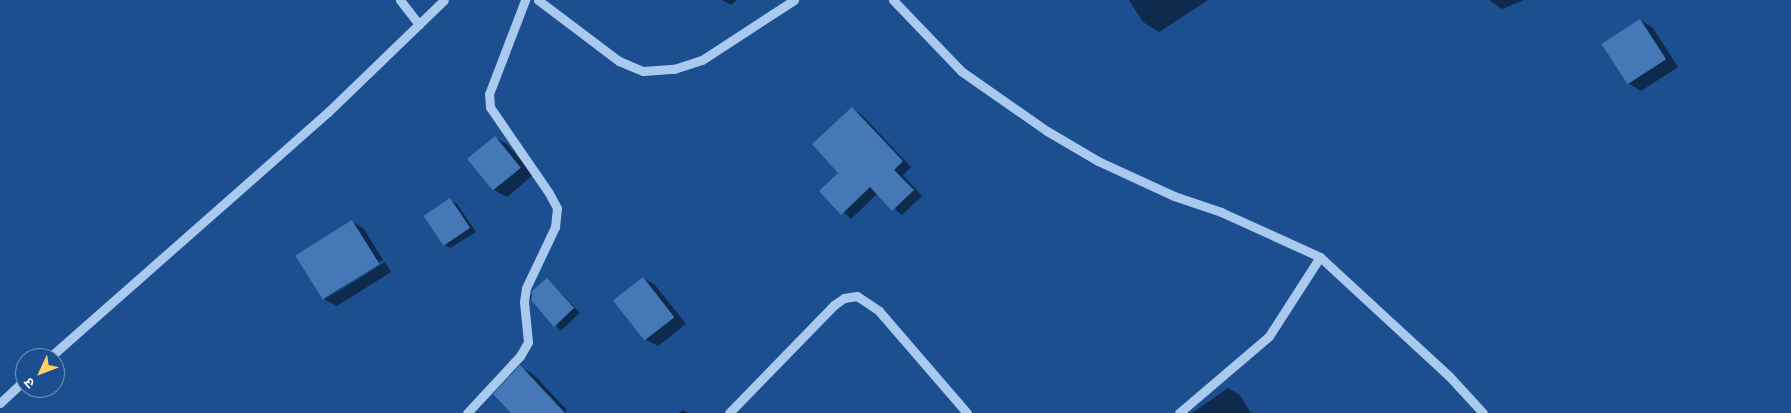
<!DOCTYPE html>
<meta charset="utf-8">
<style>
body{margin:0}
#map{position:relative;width:1791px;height:413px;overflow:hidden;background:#1b4f8f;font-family:Rubik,"Noto Sans Devanagari",sans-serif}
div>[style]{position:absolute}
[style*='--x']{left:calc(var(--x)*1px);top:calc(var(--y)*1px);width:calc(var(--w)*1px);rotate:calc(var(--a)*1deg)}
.shadow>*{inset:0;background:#0007;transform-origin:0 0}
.building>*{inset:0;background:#4478b7;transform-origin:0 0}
.minor>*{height:9px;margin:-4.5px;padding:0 4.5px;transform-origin:4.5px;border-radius:4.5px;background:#a9c9ee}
span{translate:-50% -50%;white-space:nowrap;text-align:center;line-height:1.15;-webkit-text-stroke:4.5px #1b4f8f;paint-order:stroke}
.north{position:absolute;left:15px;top:348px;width:50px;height:50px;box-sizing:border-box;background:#1b4f8f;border:1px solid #7695bc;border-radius:50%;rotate:227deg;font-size:14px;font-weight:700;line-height:20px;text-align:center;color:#fff}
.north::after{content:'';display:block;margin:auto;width:18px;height:22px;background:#ffd166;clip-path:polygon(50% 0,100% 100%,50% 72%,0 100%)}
</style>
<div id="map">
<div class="shadow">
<div style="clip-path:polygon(722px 0,737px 0,731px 5px)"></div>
<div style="clip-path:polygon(1129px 0,1208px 0,1159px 32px,1143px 22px)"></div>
<div style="clip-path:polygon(1489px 0,1524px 0,1502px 9px)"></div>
<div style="clip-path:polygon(1640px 20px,1653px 28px,1678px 67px,1641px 91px,1628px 83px,1603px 44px)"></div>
<div style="clip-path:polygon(853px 109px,861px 114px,911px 167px,903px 175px,922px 196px,902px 215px,878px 193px,851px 219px,821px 191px,840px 173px)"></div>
<div style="clip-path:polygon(496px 138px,508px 145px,533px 175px,507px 197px,494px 190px)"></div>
<div style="clip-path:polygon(450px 200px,457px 204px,476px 232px,450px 248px,443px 244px,425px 216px)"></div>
<div style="clip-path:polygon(352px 221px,364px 229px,383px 260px,328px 298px,385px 262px,391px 272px,337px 306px,324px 299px)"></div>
<div style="clip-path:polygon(643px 278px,655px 285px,686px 324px,658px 346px,645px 339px)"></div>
<div style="left:547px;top:279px;width:47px;height:26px;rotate:46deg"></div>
<div style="clip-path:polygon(520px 367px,533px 374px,567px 410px,565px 413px,513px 413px)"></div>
<div style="clip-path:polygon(1228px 388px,1240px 395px,1251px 413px,1192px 413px)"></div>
<div style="clip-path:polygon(683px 410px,688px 413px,679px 413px)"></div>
</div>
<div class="building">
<div style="left:1640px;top:19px;width:48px;height:46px;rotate:57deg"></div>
<div style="clip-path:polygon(852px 107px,903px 161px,894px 170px,914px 190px,892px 211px,870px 187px,841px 215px,819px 191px,838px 173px,812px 144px)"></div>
<div style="left:495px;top:136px;width:41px;height:36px;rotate:51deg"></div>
<div style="left:450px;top:198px;width:36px;height:32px;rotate:56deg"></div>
<div style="left:352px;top:220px;width:52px;height:67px;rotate:58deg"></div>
<div style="left:643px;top:277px;width:51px;height:38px;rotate:52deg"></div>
<div style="clip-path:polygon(547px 278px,574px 308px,554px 327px,531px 300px,532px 291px)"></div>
<div style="clip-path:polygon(520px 365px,565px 413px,511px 413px,493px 394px)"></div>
</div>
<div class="minor">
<div style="--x:400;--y:0;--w:31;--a:52"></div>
<div style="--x:538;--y:0;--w:101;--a:37"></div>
<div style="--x:619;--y:61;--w:26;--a:23"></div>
<div style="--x:643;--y:71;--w:31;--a:-4"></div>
<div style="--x:674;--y:69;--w:29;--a:-18"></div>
<div style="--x:702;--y:60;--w:110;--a:-33.1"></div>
<div style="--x:893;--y:0;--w:98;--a:46.2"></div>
<div style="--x:961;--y:71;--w:105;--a:34.9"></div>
<div style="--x:1047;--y:131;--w:59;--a:30.5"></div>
<div style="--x:1098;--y:161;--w:84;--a:24.7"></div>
<div style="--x:1174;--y:196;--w:50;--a:18.8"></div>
<div style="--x:1221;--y:212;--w:109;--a:24.4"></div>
<div style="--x:1320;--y:257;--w:176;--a:42.7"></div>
<div style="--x:1449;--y:376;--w:50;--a:47.4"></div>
<div style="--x:49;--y:358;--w:372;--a:-41.4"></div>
<div style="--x:328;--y:112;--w:161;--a:-44"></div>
<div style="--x:0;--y:403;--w:34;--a:-43"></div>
<div style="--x:467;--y:413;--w:78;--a:-47.1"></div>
<div style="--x:520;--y:356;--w:16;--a:-60"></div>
<div style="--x:528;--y:342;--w:40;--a:-95.7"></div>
<div style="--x:524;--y:302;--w:14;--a:-82"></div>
<div style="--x:526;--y:288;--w:68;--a:-64.6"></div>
<div style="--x:555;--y:227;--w:19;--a:-84"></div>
<div style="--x:557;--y:208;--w:17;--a:-118"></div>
<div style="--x:549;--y:193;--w:104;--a:-124.5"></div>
<div style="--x:490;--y:107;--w:13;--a:-94"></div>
<div style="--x:489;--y:94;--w:101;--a:-69"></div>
<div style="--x:729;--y:413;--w:151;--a:-45.8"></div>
<div style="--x:834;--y:305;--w:12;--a:-35"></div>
<div style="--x:844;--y:298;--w:13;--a:-9"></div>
<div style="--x:857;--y:296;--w:27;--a:34"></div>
<div style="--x:879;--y:311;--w:135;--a:49.2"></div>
<div style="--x:1179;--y:413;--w:118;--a:-40.5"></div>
<div style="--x:1269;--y:336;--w:94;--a:-57.2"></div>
</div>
<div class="north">उ</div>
</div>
